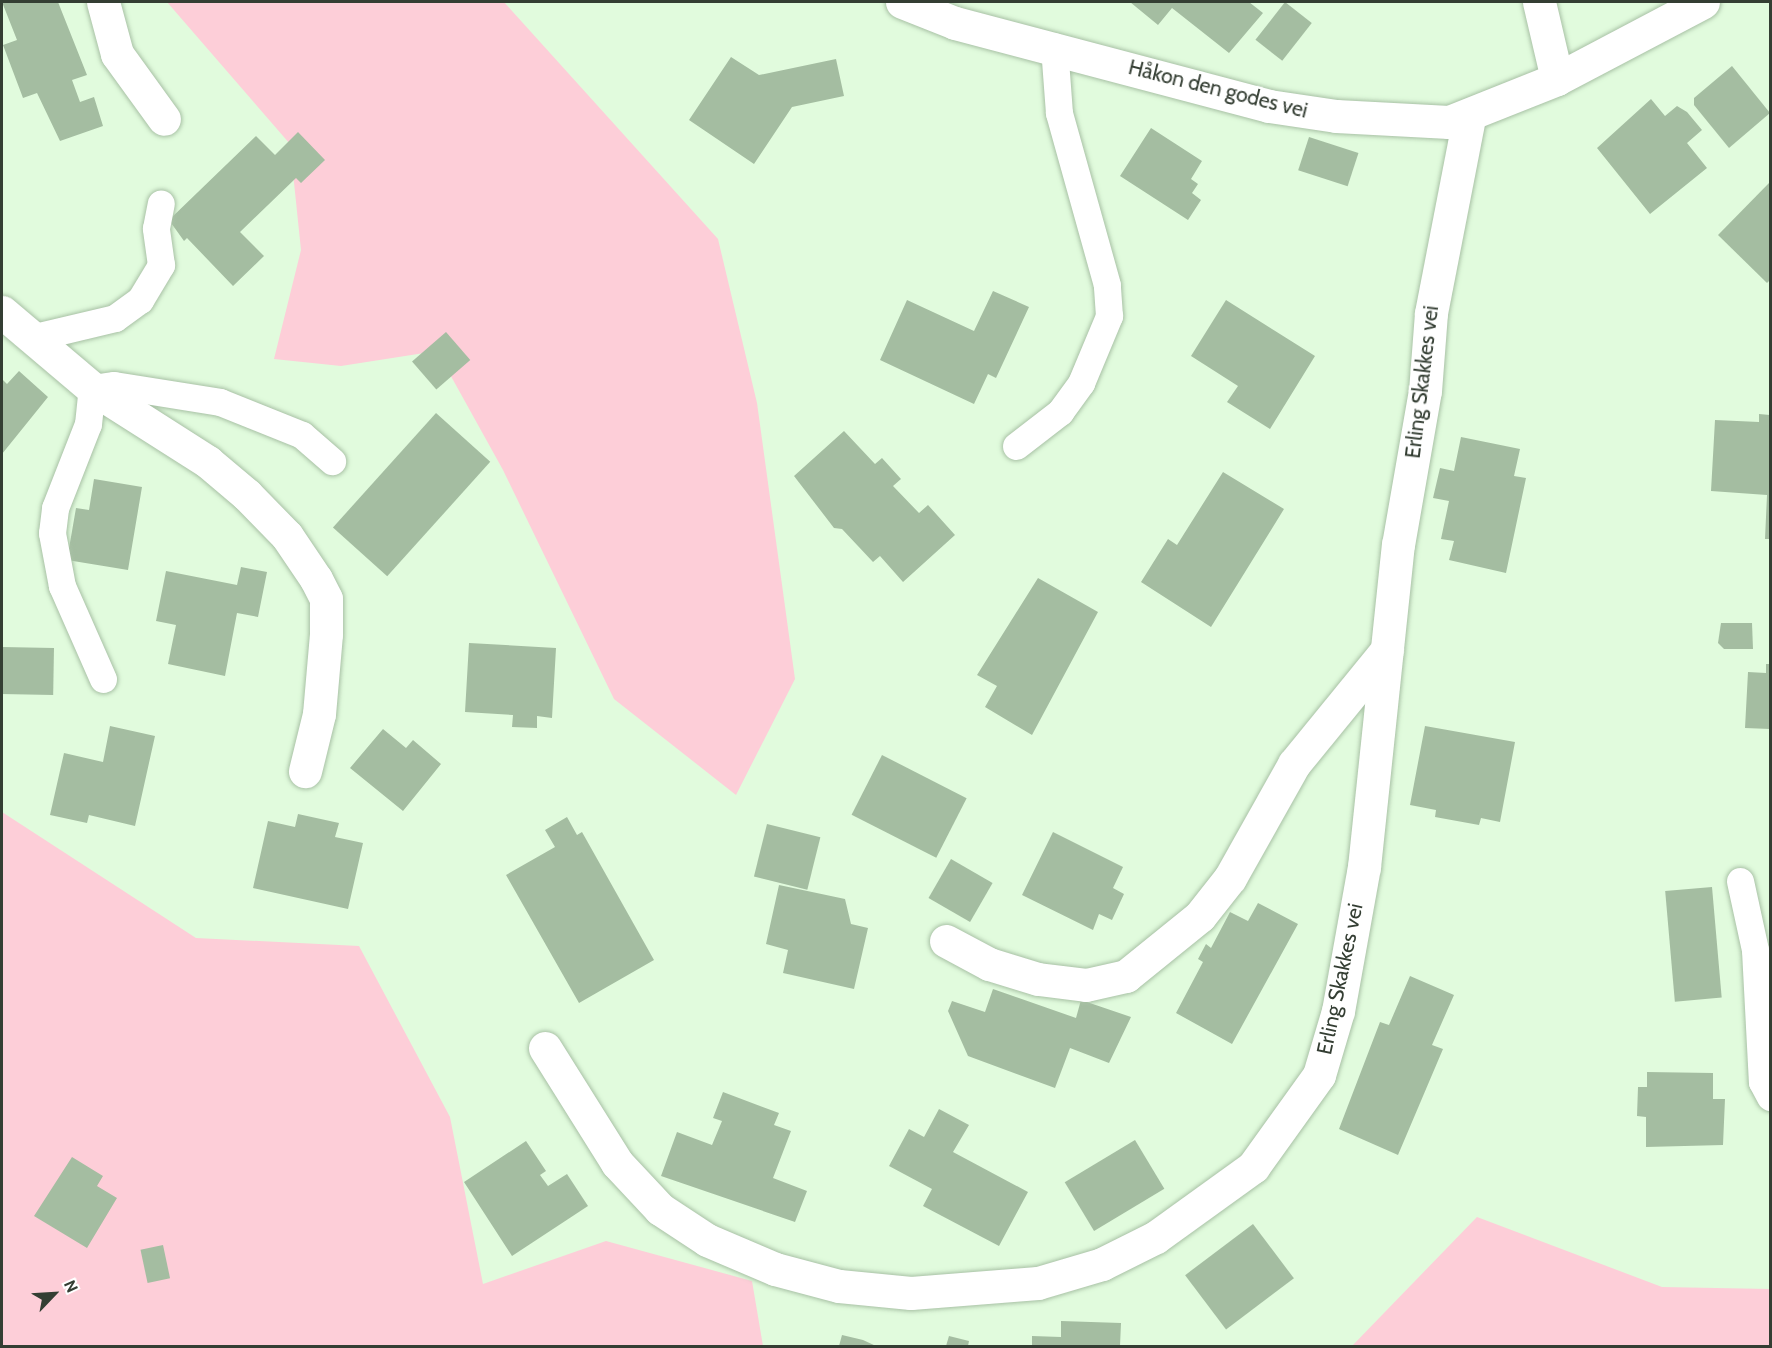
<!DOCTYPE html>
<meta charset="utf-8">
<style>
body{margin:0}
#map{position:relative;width:1772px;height:1348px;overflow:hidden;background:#e1fbdd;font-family:Cabin,sans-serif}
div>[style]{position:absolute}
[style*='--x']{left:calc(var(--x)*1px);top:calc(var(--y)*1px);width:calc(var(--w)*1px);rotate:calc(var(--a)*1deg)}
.green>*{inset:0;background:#fdced8}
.building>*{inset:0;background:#a4bda1;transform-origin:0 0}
.roads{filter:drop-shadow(0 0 2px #a8c1a5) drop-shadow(0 0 2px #a8c1a5)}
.lane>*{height:27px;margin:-13.5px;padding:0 13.5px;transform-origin:13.5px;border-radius:13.5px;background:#fff}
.street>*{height:33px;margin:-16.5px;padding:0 16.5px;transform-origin:16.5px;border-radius:16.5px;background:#fff}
span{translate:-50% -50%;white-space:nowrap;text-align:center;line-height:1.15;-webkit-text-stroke:4.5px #fff;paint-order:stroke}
.street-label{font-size:21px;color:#343e33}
.frame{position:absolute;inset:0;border:3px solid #343e33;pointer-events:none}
.north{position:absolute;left:24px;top:1264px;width:60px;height:60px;-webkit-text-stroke:4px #fff;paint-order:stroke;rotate:65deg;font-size:16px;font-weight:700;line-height:24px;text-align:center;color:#343e33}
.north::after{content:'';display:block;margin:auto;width:21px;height:27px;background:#343e33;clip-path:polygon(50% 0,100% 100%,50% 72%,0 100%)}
</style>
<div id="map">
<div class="green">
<div style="clip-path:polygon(167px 2px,504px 2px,718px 239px,757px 403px,795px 679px,736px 795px,614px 699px,503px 470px,437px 351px,341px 366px,274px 359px,301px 250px,290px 144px)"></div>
<div style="clip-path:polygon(2px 812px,196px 938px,359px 946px,450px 1117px,483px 1284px,606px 1241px,752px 1281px,763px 1346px,2px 1346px)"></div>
<div style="clip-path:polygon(1477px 1217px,1662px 1287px,1770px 1289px,1770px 1346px,1352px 1346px)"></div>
</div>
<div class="building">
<div style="clip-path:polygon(2px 2px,58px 2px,87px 75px,72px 80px,80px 102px,94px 97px,103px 126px,60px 141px,37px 93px,23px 98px,3px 45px,17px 40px)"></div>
<div style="clip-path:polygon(1130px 2px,1249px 2px,1263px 13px,1229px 53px,1172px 8px,1158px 25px)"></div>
<div style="left:1285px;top:2px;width:34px;height:48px;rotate:38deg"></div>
<div style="clip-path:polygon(731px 57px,759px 75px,836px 59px,844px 96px,792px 107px,754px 164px,689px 120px)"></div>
<div style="clip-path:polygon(1732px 66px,1770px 113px,1729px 148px,1694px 105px,1694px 98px)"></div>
<div style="clip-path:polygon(1651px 99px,1665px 116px,1677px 106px,1687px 112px,1702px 130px,1687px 143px,1707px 168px,1650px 214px,1597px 148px)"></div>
<div style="clip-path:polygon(1151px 128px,1202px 161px,1191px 179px,1198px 184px,1192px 193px,1201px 200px,1188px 220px,1120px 176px)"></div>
<div style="clip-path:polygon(298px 132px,325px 160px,301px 183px,296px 178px,240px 232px,264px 256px,233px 286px,187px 238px,184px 241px,169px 220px,256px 136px,275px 155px)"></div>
<div style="left:1309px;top:137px;width:52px;height:35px;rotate:18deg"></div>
<div style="clip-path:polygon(1770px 182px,1770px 280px,1767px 283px,1718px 235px)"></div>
<div style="clip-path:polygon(993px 291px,1029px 307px,996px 378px,988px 374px,974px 404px,880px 360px,907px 300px,974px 331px)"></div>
<div style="clip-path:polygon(1226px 300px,1315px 356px,1270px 429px,1227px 402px,1238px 386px,1191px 356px)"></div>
<div style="left:446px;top:332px;width:37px;height:45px;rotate:49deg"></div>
<div style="clip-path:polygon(19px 371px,48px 397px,2px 454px,2px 379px,7px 384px)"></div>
<div style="left:436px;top:413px;width:73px;height:154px;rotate:42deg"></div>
<div style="clip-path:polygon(1759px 414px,1770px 415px,1770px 539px,1765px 539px,1767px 495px,1711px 491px,1715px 420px,1759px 422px)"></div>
<div style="clip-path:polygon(844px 431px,875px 464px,882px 458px,901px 479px,893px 486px,919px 513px,928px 505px,955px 535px,903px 582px,880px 556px,873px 562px,842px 529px,834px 528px,794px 476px)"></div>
<div style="clip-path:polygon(1461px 437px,1520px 449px,1514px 476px,1526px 478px,1506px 573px,1449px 560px,1454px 541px,1441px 539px,1449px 501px,1433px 498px,1440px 468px,1454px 471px)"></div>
<div style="clip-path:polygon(1223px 472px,1284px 509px,1211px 627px,1141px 582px,1168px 539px,1177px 545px)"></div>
<div style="clip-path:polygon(94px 479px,142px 487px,128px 570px,67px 560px,76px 508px,89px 510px)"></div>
<div style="clip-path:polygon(241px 567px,267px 572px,258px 617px,237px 613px,225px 676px,168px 664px,176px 625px,156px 621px,166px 571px,237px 585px)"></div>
<div style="clip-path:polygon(1038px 578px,1098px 612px,1032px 735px,985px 707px,997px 686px,977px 675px)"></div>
<div style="clip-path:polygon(1721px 623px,1752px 623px,1753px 649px,1724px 649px,1718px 643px)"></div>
<div style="clip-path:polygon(469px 643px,556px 648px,552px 718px,537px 716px,537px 728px,512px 727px,513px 715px,465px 712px)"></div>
<div style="left:2px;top:647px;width:52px;height:47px;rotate:1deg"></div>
<div style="clip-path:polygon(1766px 664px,1770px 664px,1770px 729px,1745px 728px,1748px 672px,1766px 673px)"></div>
<div style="clip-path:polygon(110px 726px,155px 736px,135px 826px,89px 815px,87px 823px,50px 815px,64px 753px,103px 762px)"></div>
<div style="clip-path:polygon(1425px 726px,1515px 742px,1500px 822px,1481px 818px,1479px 825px,1435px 817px,1436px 810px,1410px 805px)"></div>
<div style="clip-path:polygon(383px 729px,406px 748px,413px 740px,441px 764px,403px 811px,350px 768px)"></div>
<div style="left:882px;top:755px;width:95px;height:67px;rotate:27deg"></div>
<div style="clip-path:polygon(298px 814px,339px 823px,335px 837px,363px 843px,348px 909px,253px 888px,268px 821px,295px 827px)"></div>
<div style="clip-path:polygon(567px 817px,577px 835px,582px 832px,654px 960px,579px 1003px,506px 875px,555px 847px,545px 830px)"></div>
<div style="left:767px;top:824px;width:55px;height:54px;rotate:14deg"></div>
<div style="clip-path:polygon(1053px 832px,1123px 867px,1113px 888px,1124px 894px,1112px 920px,1099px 914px,1093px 930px,1022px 895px)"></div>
<div style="left:951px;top:859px;width:48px;height:45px;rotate:30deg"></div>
<div style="clip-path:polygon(779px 885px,845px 899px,851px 924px,868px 928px,854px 989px,783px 973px,788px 950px,766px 944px)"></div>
<div style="left:1712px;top:887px;width:111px;height:47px;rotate:85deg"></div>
<div style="clip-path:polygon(1258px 903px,1298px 924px,1232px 1044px,1176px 1013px,1203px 962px,1198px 959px,1206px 944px,1211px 948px,1230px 912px,1248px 921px)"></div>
<div style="clip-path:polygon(1410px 976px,1454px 995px,1432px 1045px,1443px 1049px,1398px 1155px,1339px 1129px,1380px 1022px,1389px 1025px)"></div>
<div style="clip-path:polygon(993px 989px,1076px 1018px,1081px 1000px,1131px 1017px,1109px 1063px,1070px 1048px,1055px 1088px,968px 1056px,948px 1011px,952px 1001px,985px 1012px)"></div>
<div style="clip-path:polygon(1647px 1072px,1713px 1073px,1713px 1099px,1725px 1099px,1723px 1145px,1646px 1147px,1646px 1117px,1637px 1116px,1638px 1087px,1647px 1087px)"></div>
<div style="clip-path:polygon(723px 1092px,779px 1113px,774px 1125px,791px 1131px,773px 1178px,807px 1191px,795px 1222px,661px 1176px,677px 1132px,712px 1145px,722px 1121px,713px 1118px)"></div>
<div style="clip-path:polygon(939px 1109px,969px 1125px,953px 1152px,1028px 1192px,999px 1246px,923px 1206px,932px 1189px,889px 1166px,909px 1129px,924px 1137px)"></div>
<div style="left:1135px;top:1140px;width:57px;height:82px;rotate:59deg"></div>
<div style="clip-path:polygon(526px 1141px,546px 1171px,540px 1175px,548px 1186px,567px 1174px,588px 1206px,512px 1256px,464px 1182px)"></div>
<div style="clip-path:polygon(72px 1157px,103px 1176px,97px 1186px,117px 1198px,87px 1248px,34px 1216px)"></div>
<div style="left:1253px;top:1224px;width:68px;height:85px;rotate:53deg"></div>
<div style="left:163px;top:1245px;width:34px;height:23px;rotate:78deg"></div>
<div style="clip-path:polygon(1061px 1321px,1121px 1323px,1120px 1346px,1032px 1346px,1032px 1336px,1061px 1337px)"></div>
<div style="clip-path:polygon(842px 1335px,863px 1340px,876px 1346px,839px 1346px)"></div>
<div style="clip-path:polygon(949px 1336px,969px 1341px,968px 1346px,946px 1346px)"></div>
</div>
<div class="roads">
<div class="lane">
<div style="--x:31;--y:338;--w:86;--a:-13.4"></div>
<div style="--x:115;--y:318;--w:31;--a:-36"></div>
<div style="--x:140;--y:300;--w:41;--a:-59"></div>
<div style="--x:161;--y:265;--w:37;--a:-98"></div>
<div style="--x:156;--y:228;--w:25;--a:-79"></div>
<div style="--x:1016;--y:446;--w:56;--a:-37.7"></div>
<div style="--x:1060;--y:412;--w:36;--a:-54"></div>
<div style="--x:1081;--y:383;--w:73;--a:-67.3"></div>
<div style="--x:1109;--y:316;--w:31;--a:-94"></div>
<div style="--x:1107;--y:285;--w:179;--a:-105.6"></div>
<div style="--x:1059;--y:113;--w:67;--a:-94.3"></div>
<div style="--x:103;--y:679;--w:102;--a:-113.8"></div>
<div style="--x:62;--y:586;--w:54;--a:-100.7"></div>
<div style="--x:52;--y:533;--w:25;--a:-83"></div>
<div style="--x:55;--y:508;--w:90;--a:-68.6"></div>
<div style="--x:88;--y:424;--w:36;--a:-84"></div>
<div style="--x:92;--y:388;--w:22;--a:-8"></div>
<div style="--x:114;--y:385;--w:107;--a:9.1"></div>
<div style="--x:220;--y:402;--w:88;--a:21.9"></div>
<div style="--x:302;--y:435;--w:40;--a:41"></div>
<div style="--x:1740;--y:881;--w:71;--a:77.7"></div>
<div style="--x:1755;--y:950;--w:132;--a:87"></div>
<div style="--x:1762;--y:1082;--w:17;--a:62"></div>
</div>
<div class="street">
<div style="--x:103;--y:2;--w:54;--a:74.9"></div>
<div style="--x:117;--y:54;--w:80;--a:54.1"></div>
<div style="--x:902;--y:2;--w:57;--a:21.6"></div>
<div style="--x:955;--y:23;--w:325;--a:14.8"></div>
<div style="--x:1269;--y:106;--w:68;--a:8.5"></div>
<div style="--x:1336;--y:116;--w:113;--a:3"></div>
<div style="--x:1449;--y:122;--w:116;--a:-21.7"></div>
<div style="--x:1557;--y:79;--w:165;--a:-27.8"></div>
<div style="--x:1539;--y:2;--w:79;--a:76.8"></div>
<div style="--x:2;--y:312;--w:118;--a:40.2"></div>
<div style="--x:92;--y:388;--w:138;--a:32.5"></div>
<div style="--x:208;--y:462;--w:51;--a:40.2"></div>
<div style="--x:247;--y:495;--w:57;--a:45.7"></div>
<div style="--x:287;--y:536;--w:52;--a:56"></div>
<div style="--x:316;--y:579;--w:22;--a:63"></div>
<div style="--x:326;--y:599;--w:35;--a:90"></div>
<div style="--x:326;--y:634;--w:80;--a:95"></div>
<div style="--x:319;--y:714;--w:59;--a:103.8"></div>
<div style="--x:946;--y:941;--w:49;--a:28.1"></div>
<div style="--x:989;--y:964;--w:51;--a:17"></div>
<div style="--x:1038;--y:979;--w:48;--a:7.1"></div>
<div style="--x:1086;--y:985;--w:41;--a:-12.7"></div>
<div style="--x:1126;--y:976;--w:95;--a:-39"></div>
<div style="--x:1200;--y:916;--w:48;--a:-51.7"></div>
<div style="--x:1230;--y:878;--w:131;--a:-60.7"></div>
<div style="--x:1294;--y:764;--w:147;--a:-50.8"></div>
<div style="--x:545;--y:1048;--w:136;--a:57.9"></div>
<div style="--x:617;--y:1163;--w:63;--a:46.9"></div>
<div style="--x:660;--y:1209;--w:56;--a:33.4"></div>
<div style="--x:707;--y:1240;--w:74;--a:23.1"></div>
<div style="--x:775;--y:1269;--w:66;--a:14.9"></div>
<div style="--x:839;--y:1286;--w:72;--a:5.6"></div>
<div style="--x:911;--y:1293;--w:127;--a:-4.5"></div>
<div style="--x:1038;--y:1283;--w:67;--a:-16.5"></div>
<div style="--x:1102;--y:1264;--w:60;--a:-26.6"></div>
<div style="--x:1156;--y:1237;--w:120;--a:-35.8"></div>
<div style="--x:1253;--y:1167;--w:113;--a:-54.3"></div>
<div style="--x:1319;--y:1075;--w:67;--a:-73.5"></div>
<div style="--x:1338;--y:1011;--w:146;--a:-79.8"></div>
<div style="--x:1364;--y:867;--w:324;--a:-84"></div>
<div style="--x:1398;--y:545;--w:156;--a:-80.1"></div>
<div style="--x:1425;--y:391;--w:78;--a:-85.6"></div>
<div style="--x:1431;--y:313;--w:200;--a:-79"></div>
</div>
</div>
<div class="street-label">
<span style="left:1218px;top:89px;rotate:14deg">Håkon den godes vei</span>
<span style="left:1422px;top:382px;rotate:-83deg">Erling Skakkes vei</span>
<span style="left:1340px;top:979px;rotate:-78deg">Erling Skakkes vei</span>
</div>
<div class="frame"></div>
<div class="north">N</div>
</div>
